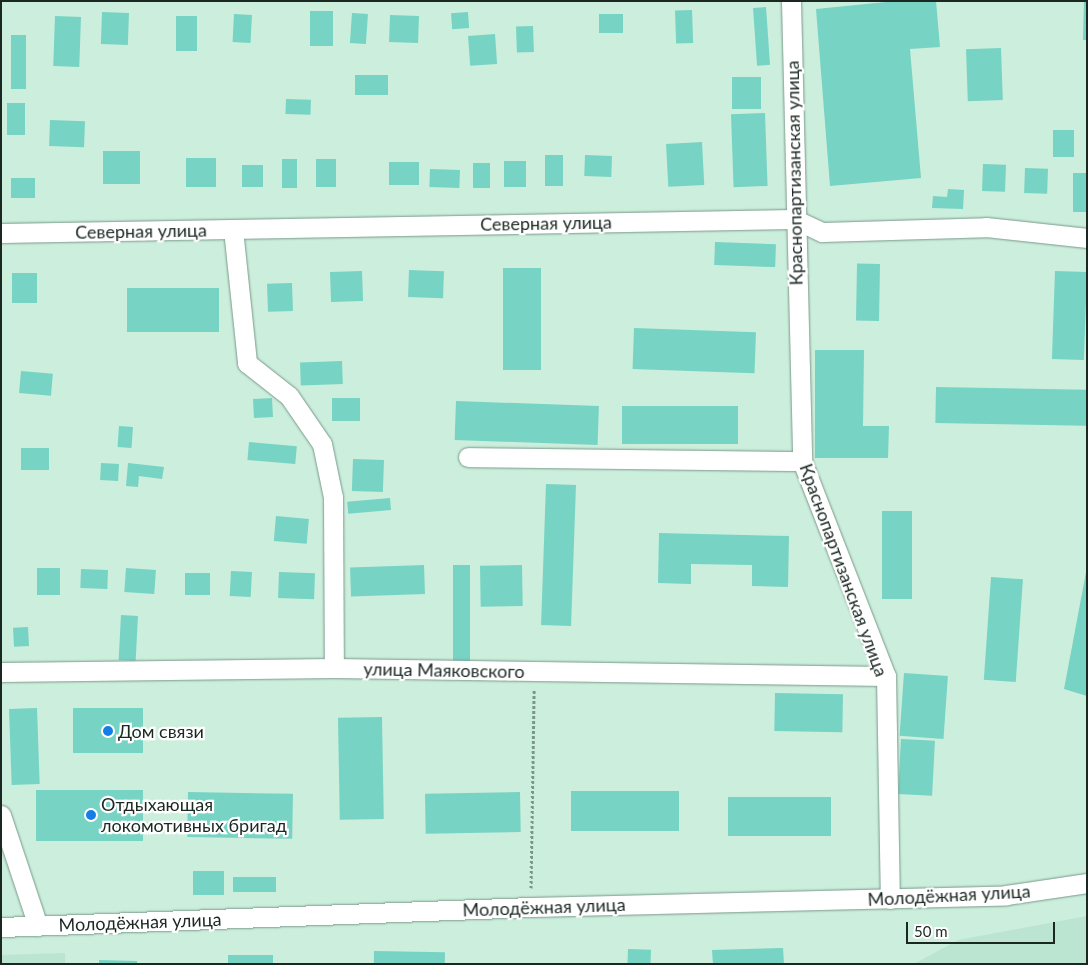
<!DOCTYPE html>
<meta charset="utf-8">
<style>
body{margin:0}
#map{position:relative;width:1088px;height:965px;overflow:hidden;background:#ced;font-family:Lato,sans-serif}
div>[style]{position:absolute}
[style*='--x']{left:calc(var(--x)*1px);top:calc(var(--y)*1px);width:calc(var(--w)*1px);rotate:calc(var(--a)*1deg)}
.built>*{inset:0;background:#bbe5d0}
.building>*{inset:0;background:#77d3c3;transform-origin:0 0}
.path>*{height:3px;margin-top:-1.5px;transform-origin:0;background:repeating-linear-gradient(90deg,#7c9589 0 2.5px,transparent 0 5px)}
.roads{filter:drop-shadow(0 0 1px #7a9a8a) drop-shadow(0 0 1px #7a9a8a)}
.minor>*{height:19px;margin:-9.5px;padding:0 9.5px;transform-origin:9.5px;border-radius:9.5px;background:#fff}
.dots>*{width:14px;height:14px;translate:-50% -50%;box-sizing:border-box;border:2px solid #fff;border-radius:50%}
span{translate:-50% -50%;white-space:nowrap;text-align:center;line-height:1.15;-webkit-text-stroke:4.5px #fff;paint-order:stroke}
.street-label{font-size:18px;color:#1b2822}
.poi-label{font-size:18px;color:#1b2822}
.left{translate:0 -50%;text-align:left}
.frame{position:absolute;inset:0;border:2px solid #1b2822;pointer-events:none}
.scale{position:absolute;left:906px;top:922px;width:149px;height:22px;box-sizing:border-box;border:2px solid #1b2822;border-top:0;padding-left:6px;font-size:15px;line-height:18px;white-space:nowrap;color:#1b2822;-webkit-text-stroke:4px #fff;paint-order:stroke}
</style>
<div id="map">
<div class="built">
<div style="clip-path:polygon(1087px 916px,1087px 964px,914px 964px,958px 940px)"></div>
<div style="clip-path:polygon(65px 953px,65px 964px,1px 964px,1px 955px)"></div>
</div>
<div class="building">
<div style="clip-path:polygon(896px 1px,936px 1px,940px 47px,910px 49px,921px 178px,830px 186px,816px 9px)"></div>
<div style="clip-path:polygon(1084px 1px,1087px 1px,1087px 40px,1083px 40px)"></div>
<div style="left:766px;top:7px;width:58px;height:13px;rotate:86deg"></div>
<div style="left:692px;top:10px;width:33px;height:17px;rotate:88deg"></div>
<div style="left:333px;top:11px;width:35px;height:23px;rotate:90deg"></div>
<div style="left:102px;top:12px;width:27px;height:32px;rotate:2deg"></div>
<div style="left:468px;top:12px;width:16px;height:17px;rotate:86deg"></div>
<div style="left:352px;top:13px;width:16px;height:30px;rotate:4deg"></div>
<div style="left:234px;top:14px;width:18px;height:28px;rotate:3deg"></div>
<div style="left:599px;top:14px;width:24px;height:19px"></div>
<div style="left:390px;top:15px;width:29px;height:27px;rotate:2deg"></div>
<div style="left:55px;top:16px;width:26px;height:50px;rotate:2deg"></div>
<div style="left:176px;top:16px;width:21px;height:35px"></div>
<div style="left:533px;top:26px;width:26px;height:17px;rotate:88deg"></div>
<div style="left:495px;top:34px;width:30px;height:27px;rotate:86deg"></div>
<div style="left:11px;top:35px;width:15px;height:54px"></div>
<div style="left:1001px;top:48px;width:52px;height:35px;rotate:88deg"></div>
<div style="left:355px;top:75px;width:33px;height:20px"></div>
<div style="left:732px;top:77px;width:29px;height:32px"></div>
<div style="left:286px;top:99px;width:25px;height:15px;rotate:2deg"></div>
<div style="left:7px;top:103px;width:18px;height:32px"></div>
<div style="left:765px;top:113px;width:73px;height:34px;rotate:88deg"></div>
<div style="left:50px;top:120px;width:35px;height:26px;rotate:2deg"></div>
<div style="left:1053px;top:130px;width:21px;height:27px"></div>
<div style="left:702px;top:142px;width:43px;height:36px;rotate:87deg"></div>
<div style="left:103px;top:151px;width:37px;height:33px"></div>
<div style="left:545px;top:155px;width:18px;height:31px"></div>
<div style="left:585px;top:155px;width:27px;height:21px;rotate:2deg"></div>
<div style="left:186px;top:158px;width:30px;height:29px"></div>
<div style="left:282px;top:159px;width:15px;height:29px"></div>
<div style="left:316px;top:159px;width:20px;height:28px"></div>
<div style="left:504px;top:161px;width:22px;height:26px"></div>
<div style="left:389px;top:162px;width:30px;height:23px"></div>
<div style="left:473px;top:163px;width:17px;height:25px"></div>
<div style="left:983px;top:164px;width:23px;height:27px;rotate:2deg"></div>
<div style="left:242px;top:165px;width:21px;height:22px"></div>
<div style="left:1025px;top:168px;width:23px;height:25px;rotate:2deg"></div>
<div style="left:430px;top:169px;width:30px;height:18px;rotate:2deg"></div>
<div style="left:1073px;top:173px;width:14px;height:39px"></div>
<div style="left:11px;top:178px;width:24px;height:20px"></div>
<div style="clip-path:polygon(948px 189px,964px 190px,963px 209px,932px 208px,933px 196px,947px 197px)"></div>
<div style="left:715px;top:242px;width:61px;height:23px;rotate:2deg"></div>
<div style="left:880px;top:264px;width:57px;height:23px;rotate:91deg"></div>
<div style="left:503px;top:268px;width:38px;height:102px"></div>
<div style="left:409px;top:270px;width:35px;height:27px;rotate:2deg"></div>
<div style="left:362px;top:271px;width:30px;height:32px;rotate:88deg"></div>
<div style="left:1055px;top:271px;width:32px;height:88px;rotate:2deg"></div>
<div style="left:12px;top:273px;width:25px;height:30px"></div>
<div style="left:292px;top:283px;width:28px;height:25px;rotate:88deg"></div>
<div style="left:219px;top:288px;width:44px;height:92px;rotate:90deg"></div>
<div style="left:634px;top:328px;width:122px;height:41px;rotate:2deg"></div>
<div style="clip-path:polygon(815px 350px,864px 350px,863px 426px,889px 426px,888px 458px,815px 458px)"></div>
<div style="left:342px;top:361px;width:23px;height:42px;rotate:88deg"></div>
<div style="left:21px;top:371px;width:32px;height:22px;rotate:5deg"></div>
<div style="left:936px;top:387px;width:151px;height:36px;rotate:1deg"></div>
<div style="left:272px;top:398px;width:19px;height:19px;rotate:87deg"></div>
<div style="left:360px;top:398px;width:23px;height:28px;rotate:90deg"></div>
<div style="left:456px;top:401px;width:143px;height:39px;rotate:2deg"></div>
<div style="left:622px;top:406px;width:116px;height:38px"></div>
<div style="left:119px;top:426px;width:14px;height:21px;rotate:4deg"></div>
<div style="left:249px;top:442px;width:48px;height:18px;rotate:5deg"></div>
<div style="left:21px;top:448px;width:28px;height:22px"></div>
<div style="left:353px;top:459px;width:31px;height:32px;rotate:2deg"></div>
<div style="left:101px;top:463px;width:18px;height:17px;rotate:3deg"></div>
<div style="clip-path:polygon(128px 463px,164px 467px,162px 479px,139px 476px,138px 487px,126px 486px)"></div>
<div style="left:546px;top:484px;width:30px;height:141px;rotate:2deg"></div>
<div style="left:390px;top:498px;width:12px;height:43px;rotate:85deg"></div>
<div style="left:882px;top:511px;width:30px;height:88px"></div>
<div style="left:276px;top:516px;width:33px;height:25px;rotate:5deg"></div>
<div style="clip-path:polygon(659px 533px,789px 536px,788px 587px,752px 586px,752px 565px,691px 564px,691px 584px,658px 583px)"></div>
<div style="left:424px;top:565px;width:29px;height:74px;rotate:88deg"></div>
<div style="left:453px;top:565px;width:17px;height:98px"></div>
<div style="left:522px;top:565px;width:41px;height:42px;rotate:89deg"></div>
<div style="clip-path:polygon(1087px 567px,1087px 696px,1064px 689px)"></div>
<div style="left:37px;top:568px;width:23px;height:27px"></div>
<div style="left:126px;top:568px;width:30px;height:24px;rotate:4deg"></div>
<div style="left:81px;top:569px;width:27px;height:19px;rotate:2deg"></div>
<div style="left:231px;top:571px;width:21px;height:25px;rotate:3deg"></div>
<div style="left:279px;top:572px;width:36px;height:26px;rotate:2deg"></div>
<div style="left:185px;top:573px;width:25px;height:22px"></div>
<div style="left:991px;top:577px;width:32px;height:103px;rotate:4deg"></div>
<div style="left:121px;top:615px;width:17px;height:45px;rotate:3deg"></div>
<div style="left:28px;top:627px;width:19px;height:15px;rotate:87deg"></div>
<div style="left:904px;top:673px;width:44px;height:63px;rotate:4deg"></div>
<div style="left:775px;top:693px;width:68px;height:38px;rotate:1deg"></div>
<div style="left:37px;top:708px;width:76px;height:28px;rotate:88deg"></div>
<div style="left:143px;top:708px;width:45px;height:70px;rotate:90deg"></div>
<div style="left:382px;top:717px;width:102px;height:44px;rotate:89deg"></div>
<div style="left:901px;top:739px;width:34px;height:55px;rotate:3deg"></div>
<div style="left:36px;top:790px;width:107px;height:51px"></div>
<div style="left:571px;top:791px;width:108px;height:40px"></div>
<div style="left:188px;top:792px;width:105px;height:45px;rotate:1deg"></div>
<div style="left:520px;top:792px;width:40px;height:95px;rotate:89deg"></div>
<div style="left:728px;top:797px;width:103px;height:39px"></div>
<div style="left:193px;top:871px;width:31px;height:24px"></div>
<div style="left:276px;top:877px;width:15px;height:43px;rotate:90deg"></div>
<div style="clip-path:polygon(783px 948px,784px 964px,713px 964px,712px 950px)"></div>
<div style="left:628px;top:949px;width:23px;height:15px;rotate:2deg"></div>
<div style="left:374px;top:951px;width:71px;height:13px;rotate:1deg"></div>
<div style="left:273px;top:955px;width:9px;height:45px;rotate:90deg"></div>
<div style="clip-path:polygon(99px 960px,137px 961px,137px 964px,99px 964px)"></div>
</div>
<div class="path">
<div style="--x:531;--y:888;--w:199;--a:-89.1"></div>
</div>
<div class="roads">
<div class="minor">
<div style="--x:791;--y:1;--w:460;--a:88.6"></div>
<div style="--x:802;--y:461;--w:231;--a:68.7"></div>
<div style="--x:886;--y:676;--w:223;--a:89"></div>
<div style="--x:233;--y:229;--w:135;--a:84"></div>
<div style="--x:247;--y:363;--w:53;--a:38.2"></div>
<div style="--x:289;--y:396;--w:58;--a:55.5"></div>
<div style="--x:322;--y:444;--w:54;--a:78.3"></div>
<div style="--x:333;--y:497;--w:171;--a:89.7"></div>
<div style="--x:1;--y:233;--w:793;--a:-1.01"></div>
<div style="--x:794;--y:219;--w:31;--a:25"></div>
<div style="--x:822;--y:232;--w:164;--a:-1.7"></div>
<div style="--x:986;--y:227;--w:102;--a:6.2"></div>
<div style="--x:468;--y:457;--w:334;--a:0.7"></div>
<div style="--x:1;--y:672;--w:333;--a:-0.7"></div>
<div style="--x:334;--y:668;--w:552;--a:0.83"></div>
<div style="--x:1;--y:815;--w:117;--a:71.6"></div>
<div style="--x:1;--y:927;--w:530;--a:-2.16"></div>
<div style="--x:531;--y:907;--w:475;--a:-1.4"></div>
<div style="--x:1006;--y:895;--w:82;--a:-8.4"></div>
</div>
</div>
<div class="dots">
<div style="left:108px;top:731px;background:#157de5"></div>
<div style="left:91px;top:815px;background:#157de5"></div>
</div>
<div class="street-label">
<span style="left:794px;top:173px;rotate:-91deg">Краснопартизанская улица</span>
<span style="left:546px;top:223px;rotate:-1deg">Северная улица</span>
<span style="left:141px;top:231px;rotate:-1deg">Северная улица</span>
<span style="left:844px;top:570px;rotate:70deg">Краснопартизанская улица</span>
<span style="left:444px;top:670px;rotate:1deg">улица Маяковского</span>
<span style="left:949px;top:895px;rotate:-3deg">Молодёжная улица</span>
<span style="left:544px;top:907px;rotate:-2deg">Молодёжная улица</span>
<span style="left:140px;top:922px;rotate:-2deg">Молодёжная улица</span>
</div>
<div class="poi-label">
<span class="left" style="left:118px;top:731px">Дом связи</span>
<span class="left" style="left:101px;top:815px">Отдыхающая<br>локомотивных бригад</span>
</div>
<div class="frame"></div>
<div class="scale">50 m</div>
</div>
